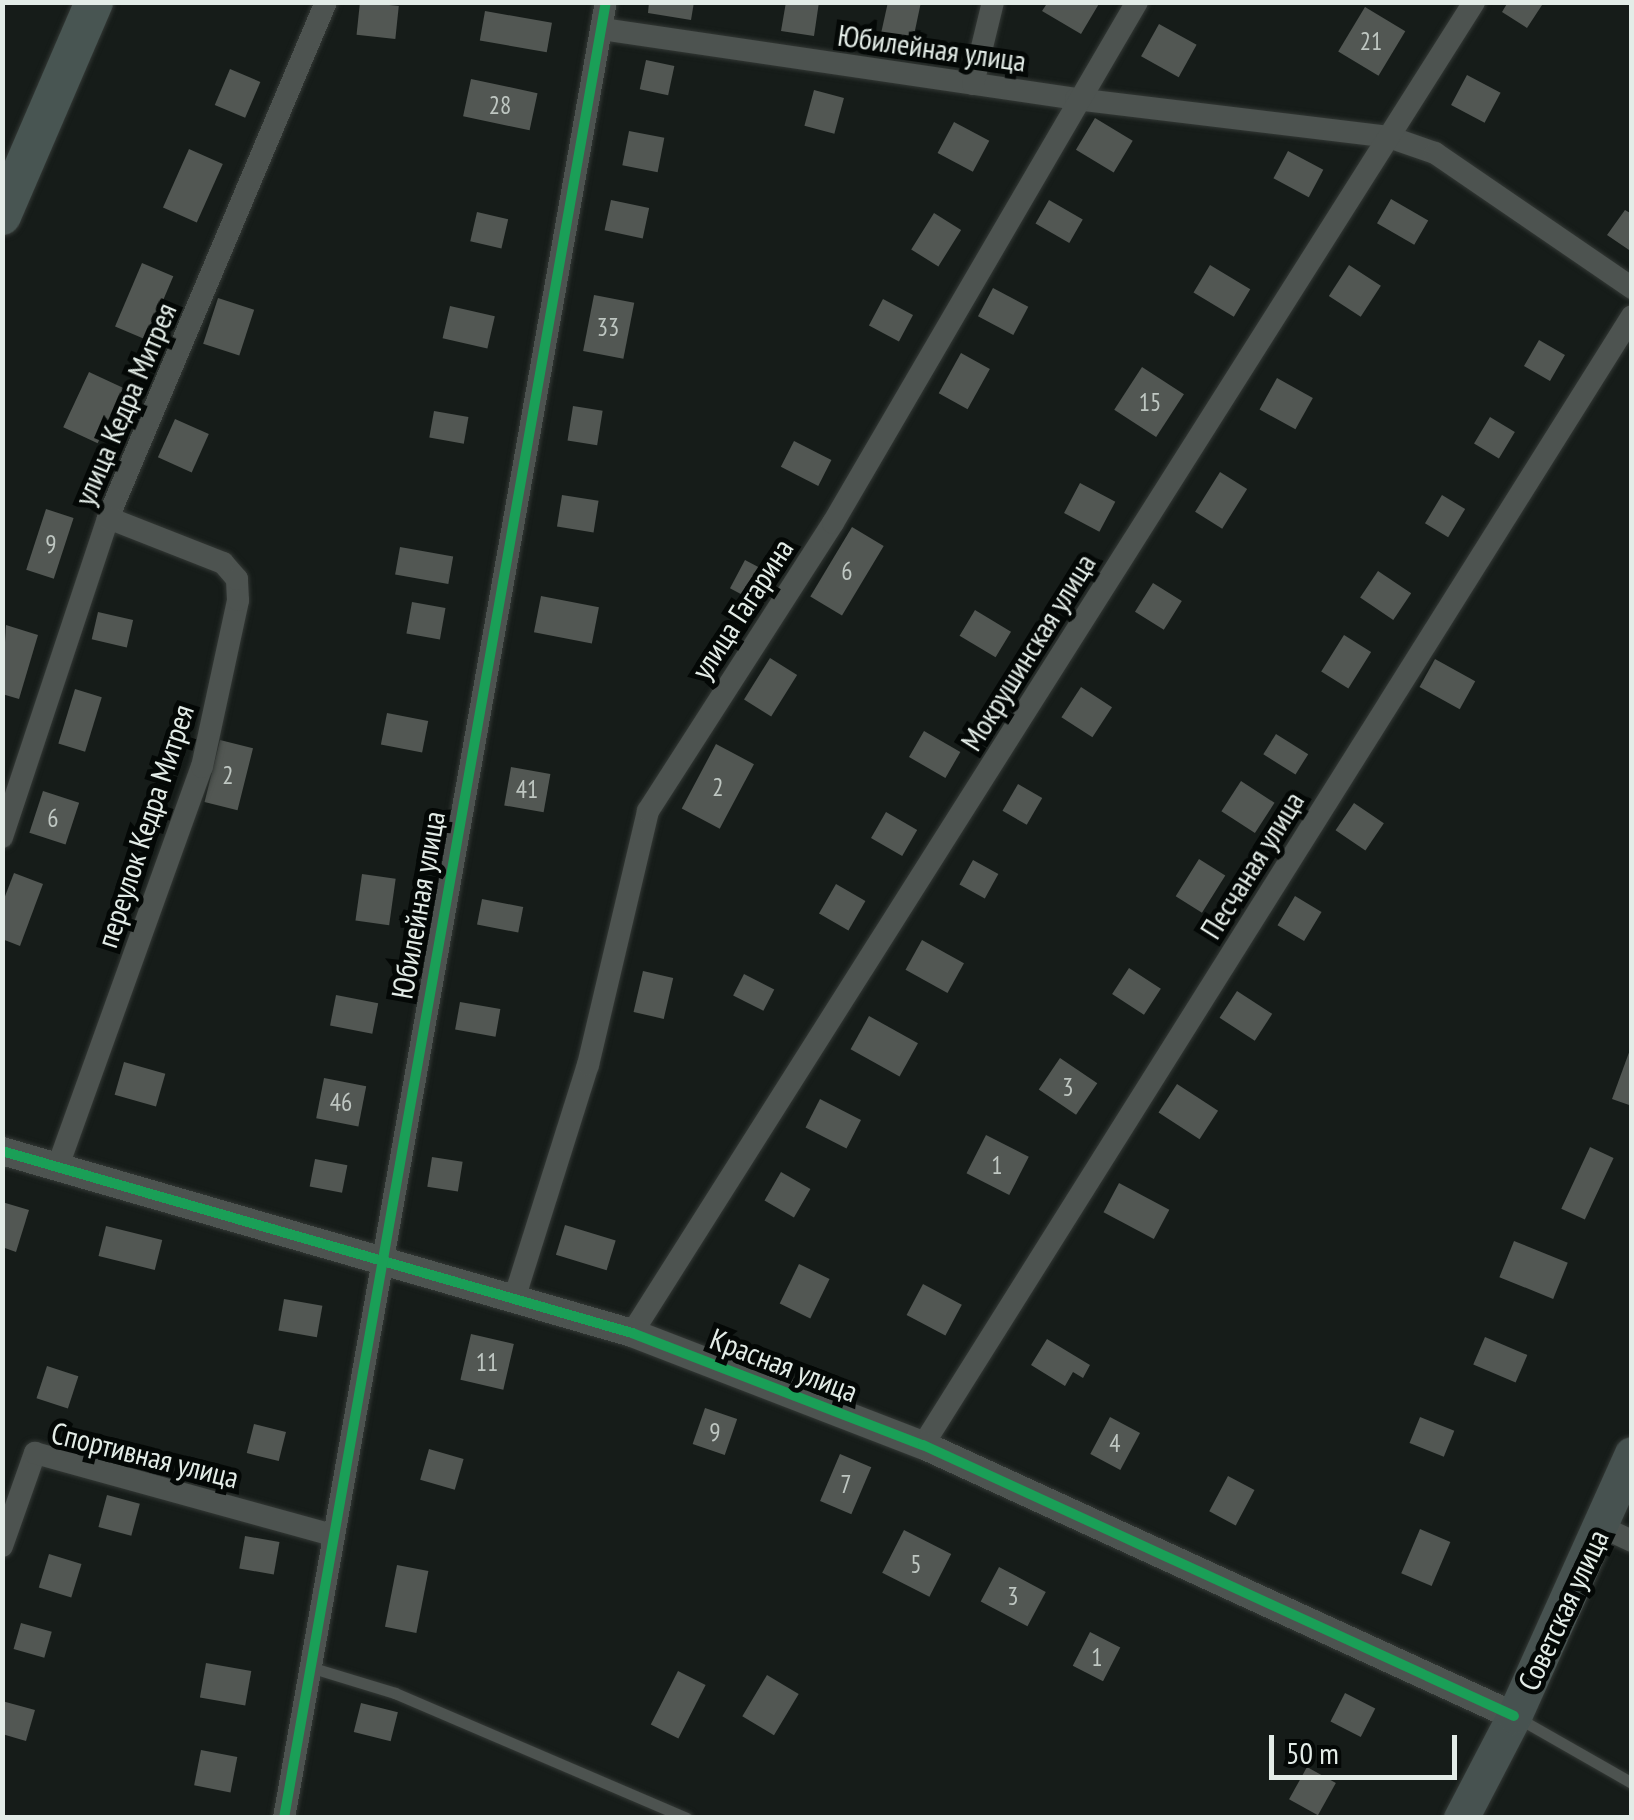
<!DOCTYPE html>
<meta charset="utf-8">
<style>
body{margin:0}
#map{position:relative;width:1634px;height:1820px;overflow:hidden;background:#161c19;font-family:"PT Sans Narrow",sans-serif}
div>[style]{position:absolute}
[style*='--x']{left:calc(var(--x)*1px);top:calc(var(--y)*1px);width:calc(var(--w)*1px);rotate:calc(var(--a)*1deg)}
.building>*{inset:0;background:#525753;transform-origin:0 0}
.roads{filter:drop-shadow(0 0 2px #333835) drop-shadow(0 0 2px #333835)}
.service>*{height:11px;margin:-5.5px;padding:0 5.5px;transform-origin:5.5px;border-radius:5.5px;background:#4d5350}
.minor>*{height:22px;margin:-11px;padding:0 11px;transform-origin:11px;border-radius:11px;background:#4d5350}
.tertiary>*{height:28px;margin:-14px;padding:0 14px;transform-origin:14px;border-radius:14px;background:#4d5350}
.primary>*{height:35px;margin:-17.5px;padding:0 17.5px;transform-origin:17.5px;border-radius:17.5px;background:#475250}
.trunk>*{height:38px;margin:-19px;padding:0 19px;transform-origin:19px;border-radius:19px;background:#485552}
.cycleway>*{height:10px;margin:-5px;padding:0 5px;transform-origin:5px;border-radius:5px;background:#1a9f57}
span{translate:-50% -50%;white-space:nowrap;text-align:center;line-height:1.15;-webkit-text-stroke:10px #040806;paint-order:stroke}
.number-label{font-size:25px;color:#bfc7c2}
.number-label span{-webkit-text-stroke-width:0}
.street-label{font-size:30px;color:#e3ece7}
.frame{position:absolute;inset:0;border:5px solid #e3ece7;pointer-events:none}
.scale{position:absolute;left:1269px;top:1735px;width:188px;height:45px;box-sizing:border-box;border:5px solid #e3ece7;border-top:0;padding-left:12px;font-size:30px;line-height:35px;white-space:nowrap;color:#e3ece7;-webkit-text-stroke:8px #040806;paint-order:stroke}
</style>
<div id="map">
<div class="building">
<div style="left:360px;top:2px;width:39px;height:33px;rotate:6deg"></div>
<div style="clip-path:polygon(649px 2px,694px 2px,691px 20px,648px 13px)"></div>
<div style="clip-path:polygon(786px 2px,819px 2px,814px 36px,781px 31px)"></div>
<div style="clip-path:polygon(888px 2px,921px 2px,910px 54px,878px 47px)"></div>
<div style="clip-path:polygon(1048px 2px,1100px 2px,1081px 34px,1042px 11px)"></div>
<div style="clip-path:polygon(1508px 2px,1544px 2px,1527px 28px,1502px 12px)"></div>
<div style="left:1365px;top:7px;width:47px;height:52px;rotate:31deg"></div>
<div style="left:485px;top:11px;width:68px;height:30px;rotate:10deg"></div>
<div style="left:1159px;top:24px;width:43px;height:37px;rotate:29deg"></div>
<div style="left:646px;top:60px;width:29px;height:30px;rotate:12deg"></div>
<div style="left:230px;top:69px;width:33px;height:39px;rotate:23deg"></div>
<div style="left:1467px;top:75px;width:38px;height:34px;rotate:28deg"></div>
<div style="left:471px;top:79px;width:68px;height:38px;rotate:12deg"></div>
<div style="left:814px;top:90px;width:31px;height:37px;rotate:15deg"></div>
<div style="left:1095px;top:118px;width:44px;height:37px;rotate:31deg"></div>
<div style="left:954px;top:122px;width:40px;height:35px;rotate:28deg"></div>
<div style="left:629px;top:131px;width:36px;height:35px;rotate:11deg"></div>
<div style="left:189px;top:149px;width:37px;height:64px;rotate:24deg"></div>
<div style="left:1288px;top:151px;width:40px;height:31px;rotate:28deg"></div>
<div style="left:1391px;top:199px;width:43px;height:28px;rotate:30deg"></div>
<div style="left:611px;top:200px;width:39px;height:31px;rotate:12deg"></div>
<div style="left:1049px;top:200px;width:39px;height:27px;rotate:30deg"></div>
<div style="clip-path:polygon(1625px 210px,1632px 214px,1632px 252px,1607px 235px)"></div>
<div style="left:477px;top:212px;width:32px;height:30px;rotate:13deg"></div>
<div style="left:934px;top:213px;width:32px;height:43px;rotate:32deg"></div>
<div style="left:142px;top:263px;width:34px;height:69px;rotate:23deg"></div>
<div style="left:1210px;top:265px;width:47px;height:32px;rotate:31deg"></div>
<div style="left:1349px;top:265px;width:38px;height:37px;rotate:33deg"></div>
<div style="left:993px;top:288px;width:40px;height:32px;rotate:28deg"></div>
<div style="left:594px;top:295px;width:41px;height:57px;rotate:11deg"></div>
<div style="left:218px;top:298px;width:38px;height:48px;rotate:18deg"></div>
<div style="left:883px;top:299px;width:34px;height:30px;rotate:28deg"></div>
<div style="left:450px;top:306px;width:46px;height:33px;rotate:13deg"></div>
<div style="left:1539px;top:340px;width:30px;height:30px;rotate:30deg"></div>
<div style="left:961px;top:353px;width:33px;height:46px;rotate:29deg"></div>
<div style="left:1142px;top:367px;width:50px;height:51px;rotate:33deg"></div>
<div style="left:89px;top:372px;width:38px;height:61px;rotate:25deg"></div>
<div style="left:1277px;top:378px;width:41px;height:36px;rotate:29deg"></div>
<div style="left:573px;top:406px;width:30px;height:35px;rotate:9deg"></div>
<div style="left:434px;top:411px;width:35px;height:27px;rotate:10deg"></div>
<div style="left:1490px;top:417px;width:29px;height:31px;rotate:31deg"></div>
<div style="left:175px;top:419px;width:37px;height:42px;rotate:24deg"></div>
<div style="left:794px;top:441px;width:42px;height:29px;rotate:27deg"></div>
<div style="left:1220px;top:472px;width:32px;height:47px;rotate:32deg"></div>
<div style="left:1080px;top:483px;width:40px;height:34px;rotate:28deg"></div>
<div style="left:562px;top:495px;width:37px;height:32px;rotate:9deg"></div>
<div style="left:1442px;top:495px;width:27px;height:33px;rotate:31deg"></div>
<div style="left:46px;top:509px;width:29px;height:64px;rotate:18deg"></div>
<div style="left:852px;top:527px;width:37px;height:81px;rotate:31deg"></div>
<div style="left:400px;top:547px;width:54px;height:28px;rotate:10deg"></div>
<div style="left:745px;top:560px;width:27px;height:32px;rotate:28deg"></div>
<div style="left:1378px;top:571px;width:40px;height:32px;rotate:34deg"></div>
<div style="left:1153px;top:583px;width:34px;height:34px;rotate:32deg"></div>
<div style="left:541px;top:596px;width:59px;height:37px;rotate:11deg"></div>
<div style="left:412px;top:602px;width:34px;height:32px;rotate:10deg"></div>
<div style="left:975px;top:610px;width:42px;height:30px;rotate:31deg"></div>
<div style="left:98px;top:612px;width:36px;height:28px;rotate:13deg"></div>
<div style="clip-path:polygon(6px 625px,38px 635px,19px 699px,2px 694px)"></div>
<div style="left:1344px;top:635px;width:32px;height:43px;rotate:32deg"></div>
<div style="left:770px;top:658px;width:32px;height:49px;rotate:32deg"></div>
<div style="left:1435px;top:659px;width:46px;height:32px;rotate:29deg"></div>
<div style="left:1081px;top:687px;width:37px;height:36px;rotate:33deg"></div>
<div style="left:75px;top:689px;width:28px;height:57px;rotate:17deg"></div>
<div style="left:387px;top:713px;width:42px;height:32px;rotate:11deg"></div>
<div style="left:924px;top:731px;width:42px;height:30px;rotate:30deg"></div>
<div style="left:1276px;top:734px;width:38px;height:24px;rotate:32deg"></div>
<div style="left:220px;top:740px;width:34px;height:64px;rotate:14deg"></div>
<div style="left:716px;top:744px;width:43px;height:73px;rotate:28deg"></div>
<div style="left:511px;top:767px;width:40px;height:39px;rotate:10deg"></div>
<div style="left:1241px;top:781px;width:40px;height:36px;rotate:33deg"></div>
<div style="left:1018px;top:784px;width:28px;height:31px;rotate:30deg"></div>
<div style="left:43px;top:791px;width:38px;height:44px;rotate:18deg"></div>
<div style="left:1354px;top:803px;width:36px;height:33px;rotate:34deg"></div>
<div style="left:886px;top:812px;width:36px;height:30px;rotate:30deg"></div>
<div style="left:1199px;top:859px;width:31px;height:44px;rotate:32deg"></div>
<div style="left:973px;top:860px;width:29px;height:28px;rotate:29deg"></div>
<div style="clip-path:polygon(14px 873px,43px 884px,20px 946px,2px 939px,2px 904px)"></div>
<div style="left:362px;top:874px;width:34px;height:47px;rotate:8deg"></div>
<div style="left:836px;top:884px;width:34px;height:34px;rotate:30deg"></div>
<div style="left:1295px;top:896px;width:31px;height:34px;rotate:31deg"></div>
<div style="left:482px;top:899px;width:42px;height:26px;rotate:11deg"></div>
<div style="left:922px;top:940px;width:48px;height:34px;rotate:29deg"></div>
<div style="left:1129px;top:968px;width:38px;height:31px;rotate:33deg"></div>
<div style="left:643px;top:971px;width:31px;height:42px;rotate:13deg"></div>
<div style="left:744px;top:974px;width:34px;height:24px;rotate:27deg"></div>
<div style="left:1237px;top:991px;width:42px;height:32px;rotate:33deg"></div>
<div style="left:336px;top:995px;width:43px;height:31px;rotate:11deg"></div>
<div style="left:460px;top:1002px;width:41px;height:28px;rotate:10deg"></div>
<div style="left:869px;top:1016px;width:56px;height:38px;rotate:29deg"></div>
<div style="clip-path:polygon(1631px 1047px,1632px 1047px,1632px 1106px,1612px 1099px)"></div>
<div style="left:1060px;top:1058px;width:45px;height:38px;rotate:34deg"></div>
<div style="left:124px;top:1062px;width:43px;height:34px;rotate:16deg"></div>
<div style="left:324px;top:1078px;width:43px;height:41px;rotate:11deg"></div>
<div style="left:1177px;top:1084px;width:49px;height:34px;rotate:33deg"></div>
<div style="left:820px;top:1099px;width:46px;height:32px;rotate:27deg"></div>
<div style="left:986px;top:1135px;width:48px;height:43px;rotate:27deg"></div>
<div style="left:1590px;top:1147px;width:26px;height:68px;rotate:25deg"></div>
<div style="left:432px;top:1157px;width:31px;height:30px;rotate:9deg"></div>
<div style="left:315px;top:1159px;width:33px;height:28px;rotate:11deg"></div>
<div style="left:781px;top:1172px;width:34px;height:33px;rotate:30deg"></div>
<div style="left:1119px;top:1183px;width:57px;height:33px;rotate:28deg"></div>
<div style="clip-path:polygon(2px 1202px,29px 1210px,16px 1252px,2px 1247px)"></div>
<div style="left:565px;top:1225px;width:53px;height:31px;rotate:17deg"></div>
<div style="left:106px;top:1226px;width:58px;height:31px;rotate:14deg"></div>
<div style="left:1514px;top:1241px;width:58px;height:39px;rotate:22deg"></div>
<div style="left:799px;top:1264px;width:34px;height:44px;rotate:26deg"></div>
<div style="left:923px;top:1284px;width:44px;height:35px;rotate:28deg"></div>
<div style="left:284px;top:1299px;width:39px;height:32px;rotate:10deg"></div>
<div style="left:471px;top:1334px;width:44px;height:47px;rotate:13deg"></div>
<div style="left:1485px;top:1337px;width:46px;height:30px;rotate:23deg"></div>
<div style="clip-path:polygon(1047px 1339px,1090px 1365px,1083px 1378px,1073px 1372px,1065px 1386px,1031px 1365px)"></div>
<div style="left:47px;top:1366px;width:33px;height:34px;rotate:18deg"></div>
<div style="left:705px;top:1408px;width:34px;height:38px;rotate:19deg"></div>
<div style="left:1110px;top:1417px;width:34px;height:42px;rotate:28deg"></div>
<div style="left:1420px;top:1417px;width:37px;height:28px;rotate:22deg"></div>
<div style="left:254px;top:1424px;width:33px;height:30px;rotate:14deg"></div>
<div style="left:429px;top:1449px;width:36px;height:32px;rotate:16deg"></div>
<div style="left:840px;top:1454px;width:34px;height:51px;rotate:23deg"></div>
<div style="left:1228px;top:1476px;width:30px;height:40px;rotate:28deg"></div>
<div style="left:107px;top:1495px;width:34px;height:33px;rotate:15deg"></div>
<div style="left:1420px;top:1529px;width:33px;height:48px;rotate:23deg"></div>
<div style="left:904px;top:1530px;width:53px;height:48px;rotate:27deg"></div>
<div style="left:245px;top:1536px;width:35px;height:33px;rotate:10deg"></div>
<div style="left:49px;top:1554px;width:34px;height:35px;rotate:17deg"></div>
<div style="left:397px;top:1565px;width:32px;height:63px;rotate:11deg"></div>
<div style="left:999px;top:1567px;width:53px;height:39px;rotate:28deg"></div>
<div style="left:21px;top:1623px;width:32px;height:27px;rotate:16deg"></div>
<div style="left:1090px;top:1632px;width:34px;height:38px;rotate:27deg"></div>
<div style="left:206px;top:1663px;width:46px;height:35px;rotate:10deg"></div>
<div style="left:678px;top:1671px;width:31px;height:60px;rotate:27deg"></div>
<div style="left:767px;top:1675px;width:37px;height:48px;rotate:31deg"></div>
<div style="left:1345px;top:1693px;width:34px;height:32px;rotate:27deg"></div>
<div style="clip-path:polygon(2px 1701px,35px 1710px,26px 1741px,2px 1734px)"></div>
<div style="left:361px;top:1703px;width:38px;height:30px;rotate:14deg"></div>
<div style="left:201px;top:1750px;width:37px;height:36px;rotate:11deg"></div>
<div style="left:1307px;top:1767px;width:33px;height:37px;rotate:29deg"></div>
</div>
<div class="roads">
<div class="service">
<div style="--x:310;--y:1667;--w:89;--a:17"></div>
<div style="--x:395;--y:1693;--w:317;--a:23.2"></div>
<div style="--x:1518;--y:1718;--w:131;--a:29.7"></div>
</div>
<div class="minor">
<div style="--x:602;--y:29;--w:479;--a:8.4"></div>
<div style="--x:1076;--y:99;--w:315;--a:6.9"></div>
<div style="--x:1389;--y:137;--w:49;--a:19.2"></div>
<div style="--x:1435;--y:153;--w:239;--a:34.4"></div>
<div style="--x:973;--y:84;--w:84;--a:-76.3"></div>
<div style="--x:2;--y:837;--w:336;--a:-71.6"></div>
<div style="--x:108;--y:518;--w:560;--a:-67.1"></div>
<div style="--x:58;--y:1166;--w:424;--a:-70.2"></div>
<div style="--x:202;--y:767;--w:171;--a:-77.8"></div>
<div style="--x:238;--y:600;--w:21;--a:-93"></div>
<div style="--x:237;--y:579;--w:21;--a:-131"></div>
<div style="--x:223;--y:563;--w:123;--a:-158.6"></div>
<div style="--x:515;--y:1296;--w:242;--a:-72.5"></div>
<div style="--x:588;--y:1065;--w:261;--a:-76.7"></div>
<div style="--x:648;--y:811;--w:342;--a:-57.3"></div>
<div style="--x:833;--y:523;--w:603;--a:-59.74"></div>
<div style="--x:632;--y:1333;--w:1575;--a:-57.68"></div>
<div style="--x:923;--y:1445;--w:1333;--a:-57.87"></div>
<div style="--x:1602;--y:1527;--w:33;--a:25"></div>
<div style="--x:2;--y:1546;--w:99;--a:-70.5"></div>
<div style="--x:35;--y:1453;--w:308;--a:15.4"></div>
<div style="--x:284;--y:1818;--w:1844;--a:-79.95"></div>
</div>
<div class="tertiary">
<div style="--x:2;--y:1151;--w:656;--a:16.11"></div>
<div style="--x:632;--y:1333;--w:312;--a:21.1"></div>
<div style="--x:923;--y:1445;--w:650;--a:24.63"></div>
</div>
<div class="primary">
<div style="--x:1461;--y:1818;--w:115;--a:-62.5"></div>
<div style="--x:1514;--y:1716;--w:287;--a:-65.8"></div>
</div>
<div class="trunk">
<div style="--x:2;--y:216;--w:233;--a:-66.7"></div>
</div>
</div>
<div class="cycleway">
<div style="--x:2;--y:1151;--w:656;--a:16.11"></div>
<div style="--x:632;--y:1333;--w:312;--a:21.1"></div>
<div style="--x:923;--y:1445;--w:650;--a:24.63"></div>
<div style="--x:284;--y:1818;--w:1844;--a:-79.95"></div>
</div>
<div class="number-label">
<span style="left:1371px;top:41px">21</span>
<span style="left:500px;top:105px">28</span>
<span style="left:608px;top:327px">33</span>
<span style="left:1150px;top:402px">15</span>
<span style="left:51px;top:544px">9</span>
<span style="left:847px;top:571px">6</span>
<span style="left:228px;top:775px">2</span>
<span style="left:718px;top:787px">2</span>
<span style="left:527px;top:789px">41</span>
<span style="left:53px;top:818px">6</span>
<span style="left:1068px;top:1087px">3</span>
<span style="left:341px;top:1102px">46</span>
<span style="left:997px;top:1165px">1</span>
<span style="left:487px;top:1362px">11</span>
<span style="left:715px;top:1432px">9</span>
<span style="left:1115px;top:1443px">4</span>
<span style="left:846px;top:1484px">7</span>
<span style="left:916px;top:1564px">5</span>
<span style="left:1013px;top:1596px">3</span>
<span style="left:1097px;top:1657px">1</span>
</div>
<div class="street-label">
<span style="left:932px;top:48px;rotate:8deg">Юбилейная улица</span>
<span style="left:125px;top:404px;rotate:-67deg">улица Кедра Митрея</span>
<span style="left:742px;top:609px;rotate:-57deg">улица Гагарина</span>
<span style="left:1028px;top:652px;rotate:-58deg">Мокрушинская улица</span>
<span style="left:145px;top:826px;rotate:-72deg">переулок Кедра Митрея</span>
<span style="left:1252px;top:865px;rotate:-58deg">Песчаная улица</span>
<span style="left:418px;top:905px;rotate:-80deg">Юбилейная улица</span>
<span style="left:784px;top:1365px;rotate:21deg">Красная улица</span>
<span style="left:145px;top:1455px;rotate:14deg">Спортивная улица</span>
<span style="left:1563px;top:1610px;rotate:-65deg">Советская улица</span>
</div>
<div class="frame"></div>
<div class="scale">50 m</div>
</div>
